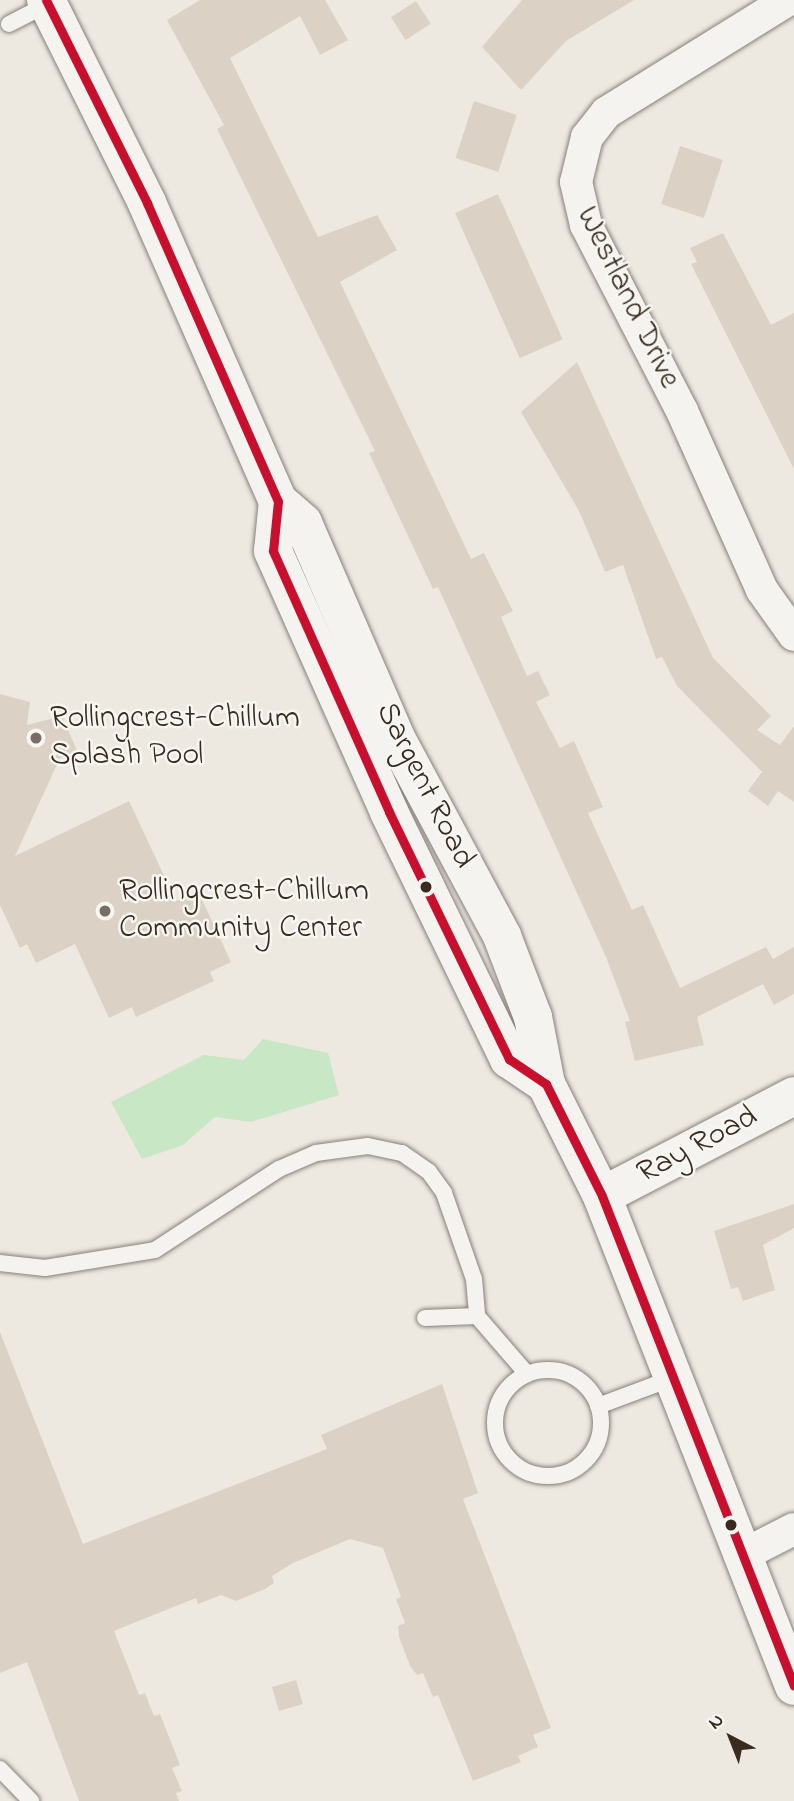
<!DOCTYPE html>
<style>
body{margin:0}
#map{position:relative;width:794px;height:1801px;overflow:hidden;background:#eee9e0;font-family:"Indie Flower",sans-serif}
div>[style]{position:absolute}
[style*='--x']{left:calc(var(--x)*1px);top:calc(var(--y)*1px);width:calc(var(--w)*1px);rotate:calc(var(--a)*1deg)}
.green>*{inset:0;background:#c8e7c4}
.building>*{inset:0;background:#dbd2c5;transform-origin:0 0}
.roads{filter:drop-shadow(0 0 2px #87817a) drop-shadow(0 0 2px #87817a)}
.lane>*{height:16px;margin:-8px;padding:0 8px;transform-origin:8px;border-radius:8px;background:#f4f3f0}
.lane>.ring{margin:-8px;padding:0;box-sizing:content-box;background:none;border:16px solid #f4f3f0;border-radius:50%}
.street>*{height:32px;margin:-16px;padding:0 16px;transform-origin:16px;border-radius:16px;background:#f4f3f0}
.secondary>*{height:38px;margin:-19px;padding:0 19px;transform-origin:19px;border-radius:19px;background:#f4f3f0}
.bus-1>*{height:9px;margin:-4.5px;padding:0 4.5px;transform-origin:4.5px;border-radius:4.5px;background:#c8102e}
.dots>*{width:19px;height:19px;translate:-50% -50%;box-sizing:border-box;border:4px solid #f6f6f2;border-radius:50%}
span{translate:-50% -50%;white-space:nowrap;text-align:center;line-height:1.15;-webkit-text-stroke:5px #f6f6f2;paint-order:stroke}
.street-label{font-size:32px;color:#3b2a1e}
.poi-label{font-size:32px;color:#3b2a1e}
.left{translate:0 -50%;text-align:left}
.north{position:absolute;left:696px;top:1703px;width:70px;height:70px;-webkit-text-stroke:5px #f6f6f2;paint-order:stroke;rotate:318deg;font-size:19px;font-weight:700;line-height:28px;text-align:center;color:#3b2a1e}
.north::after{content:'';display:block;margin:auto;width:24px;height:32px;background:#3b2a1e;clip-path:polygon(50% 0,100% 100%,50% 72%,0 100%)}
</style>
<div id="map">
<div class="green">
<div style="clip-path:polygon(263px 1039px,328px 1053px,339px 1095px,251px 1122px,215px 1117px,183px 1145px,142px 1159px,111px 1102px,204px 1055px,244px 1060px)"></div>
</div>
<div class="building">
<div style="clip-path:polygon(200px 0,325px 0,348px 40px,320px 55px,300px 16px,230px 58px,318px 237px,377px 215px,397px 250px,340px 282px,471px 559px,484px 553px,513px 611px,501px 617px,527px 676px,538px 671px,550px 695px,536px 702px,560px 748px,574px 741px,603px 807px,588px 813px,632px 910px,643px 905px,680px 988px,766px 947px,773px 959px,794px 947px,794px 994px,774px 1005px,763px 984px,697px 1017px,704px 1045px,635px 1061px,625px 1022px,630px 1021px,606px 957px,438px 587px,433px 589px,369px 453px,375px 451px,217px 129px,224px 125px,167px 20px)"></div>
<div style="clip-path:polygon(522px 0,634px 0,566px 41px,521px 90px,482px 47px)"></div>
<div style="left:416px;top:1px;width:27px;height:30px;rotate:57deg"></div>
<div style="left:474px;top:101px;width:45px;height:60px;rotate:18deg"></div>
<div style="left:680px;top:146px;width:45px;height:61px;rotate:18deg"></div>
<div style="left:498px;top:194px;width:159px;height:47px;rotate:66deg"></div>
<div style="clip-path:polygon(723px 233px,771px 325px,794px 313px,794px 469px,691px 264px,697px 262px,690px 248px)"></div>
<div style="clip-path:polygon(577px 362px,713px 658px,771px 716px,757px 730px,780px 745px,794px 726px,794px 802px,778px 791px,768px 806px,748px 791px,762px 772px,677px 686px,662px 657px,656px 659px,623px 565px,605px 572px,579px 511px,521px 412px)"></div>
<div style="clip-path:polygon(0 694px,30px 702px,27px 725px,62px 716px,79px 755px,60px 758px,15px 856px,129px 801px,176px 901px,198px 891px,231px 962px,210px 972px,214px 981px,136px 1017px,132px 1007px,109px 1018px,75px 944px,36px 963px,27px 944px,20px 948px,0 905px)"></div>
<div style="clip-path:polygon(794px 1204px,794px 1228px,763px 1245px,775px 1290px,743px 1301px,738px 1287px,731px 1289px,714px 1231px)"></div>
<div style="clip-path:polygon(0 1332px,83px 1544px,327px 1449px,321px 1435px,442px 1384px,478px 1493px,463px 1499px,551px 1728px,533px 1735px,538px 1747px,518px 1756px,521px 1762px,473px 1781px,438px 1695px,433px 1697px,423px 1673px,417px 1675px,410px 1666px,399px 1637px,398px 1626px,405px 1623px,396px 1599px,401px 1597px,383px 1548px,350px 1539px,293px 1563px,272px 1576px,274px 1583px,265px 1589px,236px 1601px,221px 1595px,198px 1604px,196px 1598px,114px 1631px,139px 1695px,145px 1693px,154px 1716px,160px 1714px,180px 1765px,172px 1768px,182px 1791px,176px 1793px,179px 1801px,79px 1801px,27px 1662px,0 1673px)"></div>
<div style="left:296px;top:1680px;width:25px;height:25px;rotate:74deg"></div>
</div>
<div class="roads">
<div class="lane">
<div style="--x:9;--y:24;--w:44;--a:-27.1"></div>
<div style="--x:0;--y:1263;--w:45;--a:6.3"></div>
<div style="--x:45;--y:1268;--w:111;--a:-9.3"></div>
<div style="--x:155;--y:1250;--w:148;--a:-33.2"></div>
<div style="--x:279;--y:1169;--w:40;--a:-23.4"></div>
<div style="--x:316;--y:1153;--w:52;--a:-7.7"></div>
<div style="--x:368;--y:1146;--w:35;--a:12"></div>
<div style="--x:402;--y:1153;--w:33;--a:35"></div>
<div style="--x:429;--y:1172;--w:26;--a:54"></div>
<div style="--x:444;--y:1193;--w:91;--a:70.8"></div>
<div style="--x:474;--y:1279;--w:37;--a:85"></div>
<div style="--x:425;--y:1318;--w:52;--a:-2.2"></div>
<div style="--x:477;--y:1316;--w:77;--a:49.2"></div>
<div class="ring" style="left:495px;top:1370px;width:90px;height:90px"></div>
<div style="--x:598;--y:1406;--w:80;--a:-20.5"></div>
<div style="--x:0;--y:1769;--w:45;--a:45.9"></div>
</div>
<div class="street">
<div style="--x:788;--y:0;--w:214;--a:148.2"></div>
<div style="--x:606;--y:113;--w:31;--a:128"></div>
<div style="--x:587;--y:137;--w:46;--a:103.7"></div>
<div style="--x:576;--y:182;--w:44;--a:76.9"></div>
<div style="--x:586;--y:225;--w:209;--a:62.7"></div>
<div style="--x:682;--y:411;--w:196;--a:65.9"></div>
<div style="--x:762;--y:590;--w:55;--a:54.6"></div>
<div style="--x:743;--y:1555;--w:57;--a:-27"></div>
</div>
<div class="secondary">
<div style="--x:46;--y:0;--w:227;--a:63.5"></div>
<div style="--x:147;--y:203;--w:326;--a:66.3"></div>
<div style="--x:278;--y:501;--w:33;--a:41"></div>
<div style="--x:303;--y:523;--w:236;--a:66.6"></div>
<div style="--x:397;--y:740;--w:222;--a:61.8"></div>
<div style="--x:502;--y:936;--w:87;--a:69.1"></div>
<div style="--x:533;--y:1017;--w:68;--a:79"></div>
<div style="--x:546;--y:1084;--w:125;--a:63.4"></div>
<div style="--x:602;--y:1196;--w:526;--a:68.6"></div>
<div style="--x:278;--y:501;--w:50;--a:95.7"></div>
<div style="--x:273;--y:551;--w:286;--a:66"></div>
<div style="--x:389;--y:812;--w:275;--a:64.1"></div>
<div style="--x:509;--y:1059;--w:45;--a:34"></div>
<div style="--x:602;--y:1196;--w:216;--a:-27.5"></div>
</div>
</div>
<div class="bus-1">
<div style="--x:46;--y:0;--w:227;--a:63.5"></div>
<div style="--x:147;--y:203;--w:326;--a:66.3"></div>
<div style="--x:278;--y:501;--w:50;--a:95.7"></div>
<div style="--x:273;--y:551;--w:286;--a:66"></div>
<div style="--x:389;--y:812;--w:275;--a:64.1"></div>
<div style="--x:509;--y:1059;--w:45;--a:34"></div>
<div style="--x:546;--y:1084;--w:125;--a:63.4"></div>
<div style="--x:602;--y:1196;--w:526;--a:68.6"></div>
</div>
<div class="dots">
<div style="left:36px;top:738px;background:#7a6d62"></div>
<div style="left:426px;top:887px;background:#3b2a1e"></div>
<div style="left:105px;top:911px;background:#7a6d62"></div>
<div style="left:731px;top:1525px;background:#3b2a1e"></div>
</div>
<div class="street-label">
<span style="left:627px;top:298px;rotate:64deg">Westland Drive</span>
<span style="left:424px;top:786px;rotate:63deg">Sargent Road</span>
<span style="left:698px;top:1146px;rotate:-28deg">Ray Road</span>
</div>
<div class="poi-label">
<span class="left" style="left:50px;top:738px">Rollingcrest-Chillum<br>Splash Pool</span>
<span class="left" style="left:119px;top:911px">Rollingcrest-Chillum<br>Community Center</span>
</div>
<div class="north">N</div>
</div>
